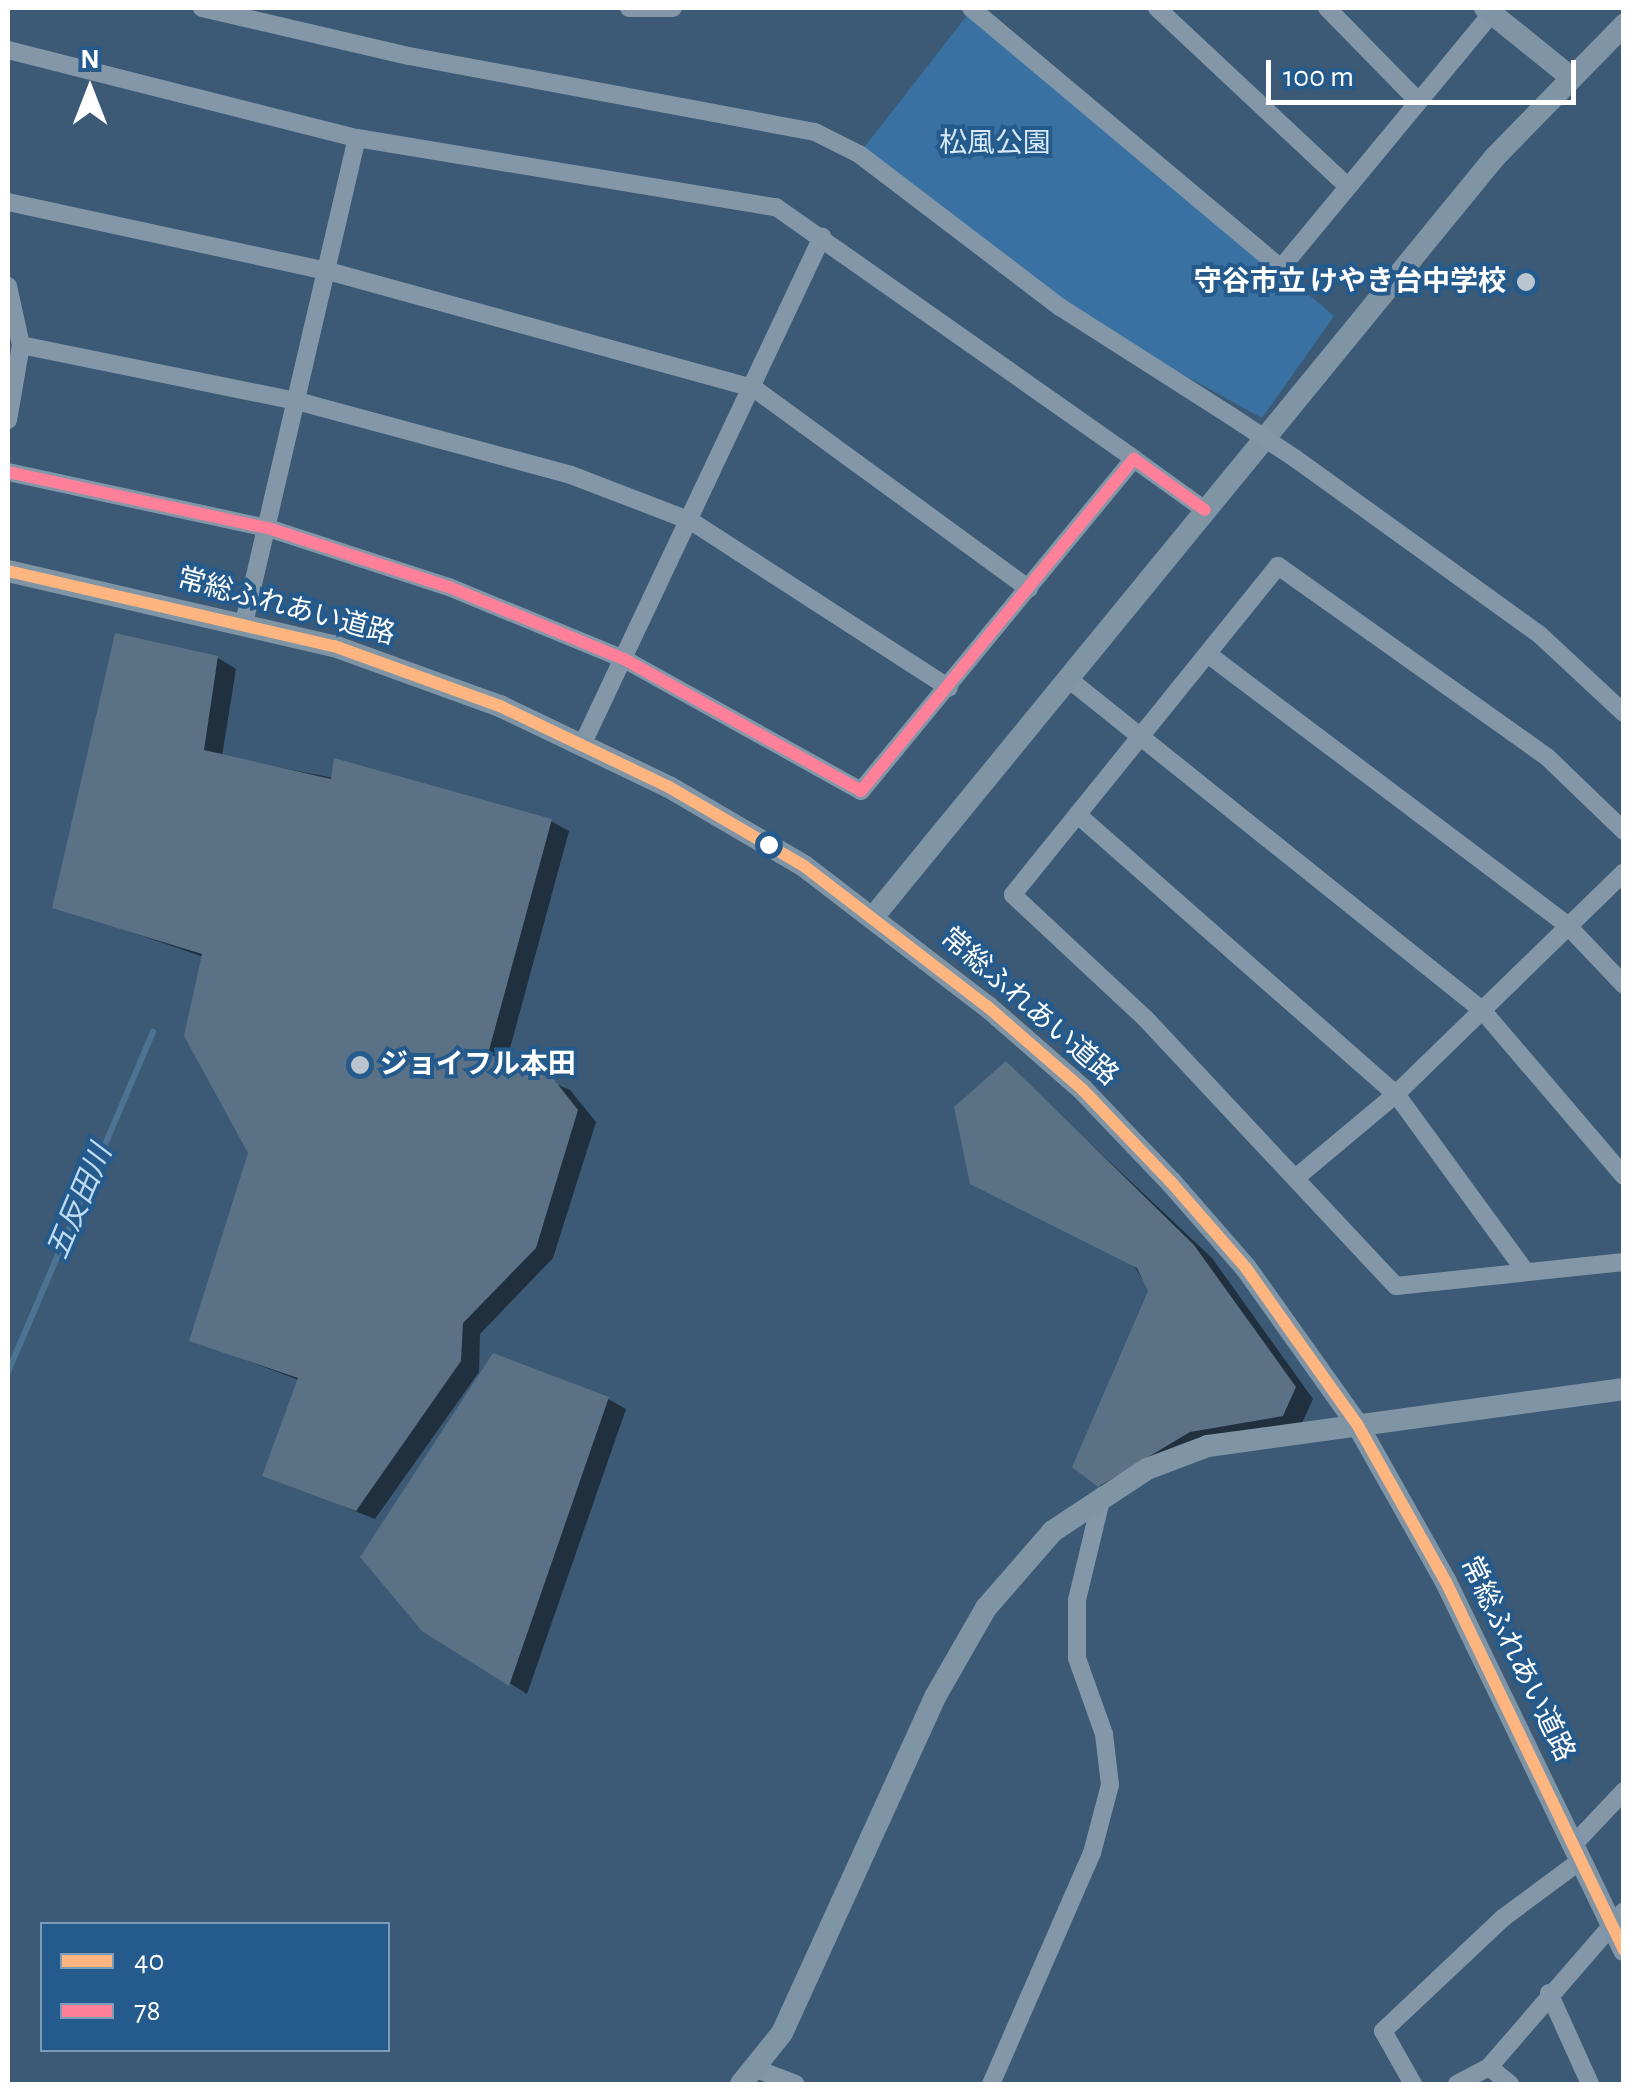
<!DOCTYPE html>
<meta charset="utf-8">
<style>
body{margin:0}
#map{position:relative;width:1631px;height:2092px;overflow:hidden;background:#3c5a75;font-family:"Alegreya Sans","Noto Sans JP",sans-serif}
div>[style]{position:absolute}
[style*='--x']{left:calc(var(--x)*1px);top:calc(var(--y)*1px);width:calc(var(--w)*1px);rotate:calc(var(--a)*1deg)}
.green>*{inset:0;background:#3971a2}
.shadow>*{inset:0;background:#0007}
.stream>*{height:6px;margin:-3px;padding:0 3px;transform-origin:3px;border-radius:3px;background:#4d7394}
.building>*{inset:0;background:#5a7186}
.street>*{height:18px;margin:-9px;padding:0 9px;transform-origin:9px;border-radius:9px;background:#8397a9}
.secondary>*{height:22px;margin:-11px;padding:0 11px;transform-origin:11px;border-radius:11px;background:#7f94a5}
.street-bridge>*{height:18px;margin:-9px;padding:0 9px;transform-origin:9px;border-radius:9px;background:#8397a9}
.bus-1>*{height:12px;margin:-6px;padding:0 6px;transform-origin:6px;border-radius:6px;background:#ffb580}
.bus-2>*{height:12px;margin:-6px;padding:0 6px;transform-origin:6px;border-radius:6px;background:#ff8098}
.dots>*{width:28px;height:28px;translate:-50% -50%;box-sizing:border-box;border:5px solid #255b8c;border-radius:50%}
span{translate:-50% -50%;white-space:nowrap;text-align:center;line-height:1.15;-webkit-text-stroke:8px #255b8c;paint-order:stroke}
.park-label{font-size:28px;color:#d8e9f8}
.poi-label{font-size:28px;color:#fff;font-weight:700}
.right{translate:-100% -50%;text-align:right}
.left{translate:0 -50%;text-align:left}
.street-label{font-size:28px;color:#fff}
.water-label{font-size:30px;color:#bfdbf2;font-style:italic}
.frame{position:absolute;inset:0;border:10px solid #fff;pointer-events:none}
.legend{position:absolute;left:40px;top:1922px;width:350px;height:130px;box-sizing:border-box;background:#255b8c;border:2px solid #7c9dba;margin:0;padding:12px 18px;list-style:none;font-size:30px;color:#fff}
.legend li{display:flex;align-items:center;gap:20px;height:50px}
.legend b{width:50px;border:2px solid #7c9dba}
.north{position:absolute;left:40px;top:40px;width:100px;height:100px;-webkit-text-stroke:8px #255b8c;paint-order:stroke;rotate:0deg;font-size:28px;font-weight:700;line-height:40px;text-align:center;color:#fff}
.north::after{content:'';display:block;margin:auto;width:35px;height:45px;background:#fff;clip-path:polygon(50% 0,100% 100%,50% 72%,0 100%)}
.scale{position:absolute;left:1266px;top:60px;width:310px;height:45px;box-sizing:border-box;border:5px solid #fff;border-top:0;padding-left:12px;font-size:30px;line-height:35px;white-space:nowrap;color:#fff;-webkit-text-stroke:8px #255b8c;paint-order:stroke}
</style>
<div id="map">
<div class="green">
<div style="clip-path:polygon(972px 9px,1334px 316px,1262px 418px,1060px 307px,859px 154px)"></div>
</div>
<div class="shadow">
<div style="clip-path:polygon(218px 658px,236px 669px,222px 756px,551px 821px,569px 831px,506px 1063px,570px 1090px,596px 1122px,553px 1258px,480px 1334px,479px 1372px,375px 1519px,265px 1475px,299px 1380px,192px 1340px,251px 1152px,204px 957px,55px 906px)"></div>
<div style="clip-path:polygon(1006px 1064px,1212px 1258px,1313px 1399px,1301px 1425px,1209px 1441px,1118px 1495px,1099px 1485px,1150px 1291px)"></div>
<div style="clip-path:polygon(608px 1399px,626px 1409px,527px 1694px,424px 1629px)"></div>
</div>
<div class="stream">
<div style="--x:8;--y:1372;--w:370;--a:-66.9"></div>
</div>
<div class="building">
<div style="clip-path:polygon(115px 633px,218px 656px,204px 750px,331px 779px,334px 758px,552px 819px,488px 1054px,552px 1077px,578px 1110px,536px 1248px,463px 1323px,461px 1361px,356px 1511px,262px 1476px,298px 1378px,189px 1341px,248px 1153px,184px 1036px,202px 954px,52px 908px)"></div>
<div style="clip-path:polygon(1006px 1061px,1194px 1245px,1296px 1387px,1283px 1416px,1190px 1432px,1098px 1487px,1072px 1467px,1148px 1291px,1137px 1268px,970px 1184px,954px 1107px)"></div>
<div style="clip-path:polygon(493px 1353px,609px 1397px,509px 1686px,422px 1631px,360px 1557px)"></div>
</div>
<div class="street">
<div style="--x:202;--y:8;--w:212;--a:13.1"></div>
<div style="--x:409;--y:56;--w:413;--a:10.6"></div>
<div style="--x:815;--y:132;--w:49;--a:26.6"></div>
<div style="--x:859;--y:154;--w:253;--a:37.3"></div>
<div style="--x:1060;--y:307;--w:203;--a:32.5"></div>
<div style="--x:629;--y:8;--w:44;--a:0"></div>
<div style="--x:971;--y:8;--w:405;--a:40"></div>
<div style="--x:1281;--y:268;--w:331;--a:-50.4"></div>
<div style="--x:1157;--y:8;--w:259;--a:43.1"></div>
<div style="--x:1327;--y:8;--w:129;--a:45.6"></div>
<div style="--x:8;--y:50;--w:360;--a:14.2"></div>
<div style="--x:357;--y:138;--w:425;--a:9.4"></div>
<div style="--x:776;--y:207;--w:438;--a:35.1"></div>
<div style="--x:8;--y:202;--w:327;--a:12.2"></div>
<div style="--x:328;--y:271;--w:443;--a:15.4"></div>
<div style="--x:755;--y:389;--w:339;--a:36.1"></div>
<div style="--x:8;--y:286;--w:60;--a:77.6"></div>
<div style="--x:21;--y:345;--w:76;--a:99.8"></div>
<div style="--x:21;--y:345;--w:282;--a:11.5"></div>
<div style="--x:297;--y:401;--w:284;--a:15.1"></div>
<div style="--x:571;--y:475;--w:129;--a:21"></div>
<div style="--x:691;--y:521;--w:307;--a:32.9"></div>
<div style="--x:1296;--y:459;--w:301;--a:35.8"></div>
<div style="--x:1540;--y:635;--w:115;--a:42.9"></div>
<div style="--x:8;--y:472;--w:266;--a:12.2"></div>
<div style="--x:268;--y:528;--w:190;--a:18.1"></div>
<div style="--x:449;--y:587;--w:189;--a:22.4"></div>
<div style="--x:624;--y:659;--w:271;--a:29.1"></div>
<div style="--x:861;--y:791;--w:430;--a:-50.6"></div>
<div style="--x:1134;--y:459;--w:87;--a:35.7"></div>
<div style="--x:244;--y:623;--w:498;--a:-76.9"></div>
<div style="--x:1209;--y:655;--w:450;--a:37"></div>
<div style="--x:1568;--y:926;--w:81;--a:46.5"></div>
<div style="--x:1071;--y:681;--w:526;--a:38.68"></div>
<div style="--x:1482;--y:1010;--w:218;--a:49.5"></div>
<div style="--x:583;--y:743;--w:560;--a:-64.72"></div>
<div style="--x:1078;--y:815;--w:423;--a:41.3"></div>
<div style="--x:1396;--y:1094;--w:220;--a:53.9"></div>
<div style="--x:1624;--y:831;--w:107;--a:-136.1"></div>
<div style="--x:1547;--y:757;--w:330;--a:-144.6"></div>
<div style="--x:1278;--y:566;--w:422;--a:128.9"></div>
<div style="--x:1013;--y:895;--w:180;--a:43"></div>
<div style="--x:1145;--y:1018;--w:367;--a:46.9"></div>
<div style="--x:1396;--y:1286;--w:229;--a:-6"></div>
<div style="--x:1298;--y:1176;--w:128;--a:-39.9"></div>
<div style="--x:1396;--y:1094;--w:318;--a:-44.2"></div>
<div style="--x:1574;--y:1844;--w:73;--a:-46.7"></div>
<div style="--x:1549;--y:1993;--w:100;--a:65.7"></div>
<div style="--x:759;--y:2070;--w:39;--a:21"></div>
<div style="--x:991;--y:2084;--w:252;--a:-66.4"></div>
<div style="--x:1092;--y:1853;--w:70;--a:-75.2"></div>
<div style="--x:1110;--y:1785;--w:51;--a:-96.7"></div>
<div style="--x:1104;--y:1734;--w:81;--a:-109.6"></div>
<div style="--x:1077;--y:1658;--w:58;--a:-90"></div>
<div style="--x:1077;--y:1600;--w:107;--a:-76.5"></div>
<div style="--x:1413;--y:2084;--w:61;--a:-119.5"></div>
<div style="--x:1383;--y:2031;--w:165;--a:-43.3"></div>
<div style="--x:1503;--y:1918;--w:97;--a:-36.6"></div>
<div style="--x:1457;--y:2084;--w:36;--a:-28"></div>
<div style="--x:1510;--y:2084;--w:27;--a:-141"></div>
<div style="--x:1489;--y:2067;--w:206;--a:-49.1"></div>
</div>
<div class="secondary">
<div style="--x:1485;--y:8;--w:107;--a:38.9"></div>
<div style="--x:8;--y:571;--w:335;--a:13"></div>
<div style="--x:334;--y:646;--w:177;--a:19.9"></div>
<div style="--x:500;--y:706;--w:187;--a:25.6"></div>
<div style="--x:669;--y:787;--w:156;--a:30.3"></div>
<div style="--x:804;--y:866;--w:232;--a:37.5"></div>
<div style="--x:988;--y:1007;--w:126;--a:41.1"></div>
<div style="--x:1083;--y:1090;--w:127;--a:46.3"></div>
<div style="--x:1171;--y:1182;--w:114;--a:48.9"></div>
<div style="--x:1246;--y:1268;--w:191;--a:54.6"></div>
<div style="--x:1357;--y:1424;--w:181;--a:60.6"></div>
<div style="--x:1446;--y:1582;--w:409;--a:64.2"></div>
<div style="--x:874;--y:916;--w:981;--a:-50.71"></div>
<div style="--x:1495;--y:157;--w:185;--a:-45.7"></div>
<div style="--x:741;--y:2084;--w:65;--a:-51.2"></div>
<div style="--x:782;--y:2033;--w:369;--a:-65.5"></div>
<div style="--x:935;--y:1697;--w:103;--a:-60.2"></div>
<div style="--x:986;--y:1608;--w:102;--a:-49"></div>
<div style="--x:1053;--y:1531;--w:113;--a:-33.4"></div>
<div style="--x:1147;--y:1469;--w:65;--a:-20.7"></div>
<div style="--x:1208;--y:1446;--w:420;--a:-7.8"></div>
</div>
<div class="street-bridge">
<div style="--x:1231;--y:416;--w:78;--a:33.5"></div>
</div>
<div class="bus-1">
<div style="--x:8;--y:571;--w:335;--a:13"></div>
<div style="--x:334;--y:646;--w:177;--a:19.9"></div>
<div style="--x:500;--y:706;--w:187;--a:25.6"></div>
<div style="--x:669;--y:787;--w:156;--a:30.3"></div>
<div style="--x:804;--y:866;--w:232;--a:37.5"></div>
<div style="--x:988;--y:1007;--w:126;--a:41.1"></div>
<div style="--x:1083;--y:1090;--w:127;--a:46.3"></div>
<div style="--x:1171;--y:1182;--w:114;--a:48.9"></div>
<div style="--x:1246;--y:1268;--w:191;--a:54.6"></div>
<div style="--x:1357;--y:1424;--w:181;--a:60.6"></div>
<div style="--x:1446;--y:1582;--w:409;--a:64.2"></div>
</div>
<div class="bus-2">
<div style="--x:8;--y:472;--w:266;--a:12.2"></div>
<div style="--x:268;--y:528;--w:190;--a:18.1"></div>
<div style="--x:449;--y:587;--w:189;--a:22.4"></div>
<div style="--x:624;--y:659;--w:271;--a:29.1"></div>
<div style="--x:861;--y:791;--w:430;--a:-50.6"></div>
<div style="--x:1134;--y:459;--w:87;--a:35.7"></div>
</div>
<div class="dots">
<div style="left:1526px;top:282px;background:#bbc5cf"></div>
<div style="left:769px;top:845px;background:#fff"></div>
<div style="left:360px;top:1065px;background:#bbc5cf"></div>
</div>
<div class="park-label">
<span style="left:995px;top:144px">松風公園</span>
</div>
<div class="poi-label">
<span class="right" style="left:1506px;top:282px">守谷市立 けやき台中学校</span>
<span class="left" style="left:380px;top:1065px">ジョイフル本田</span>
</div>
<div class="street-label">
<span style="left:286px;top:607px;rotate:15deg">常総ふれあい道路</span>
<span style="left:1029px;top:1007px;rotate:41deg">常総ふれあい道路</span>
<span style="left:1517px;top:1659px;rotate:64deg">常総ふれあい道路</span>
</div>
<div class="water-label">
<span style="left:80px;top:1202px;rotate:-67deg">五反田川</span>
</div>
<div class="frame"></div>
<ul class="legend">
<li><b style="height:12px;background:#ffb580"></b>40</li>
<li><b style="height:12px;background:#ff8098"></b>78</li>
</ul>
<div class="north">N</div>
<div class="scale">100 m</div>
</div>
